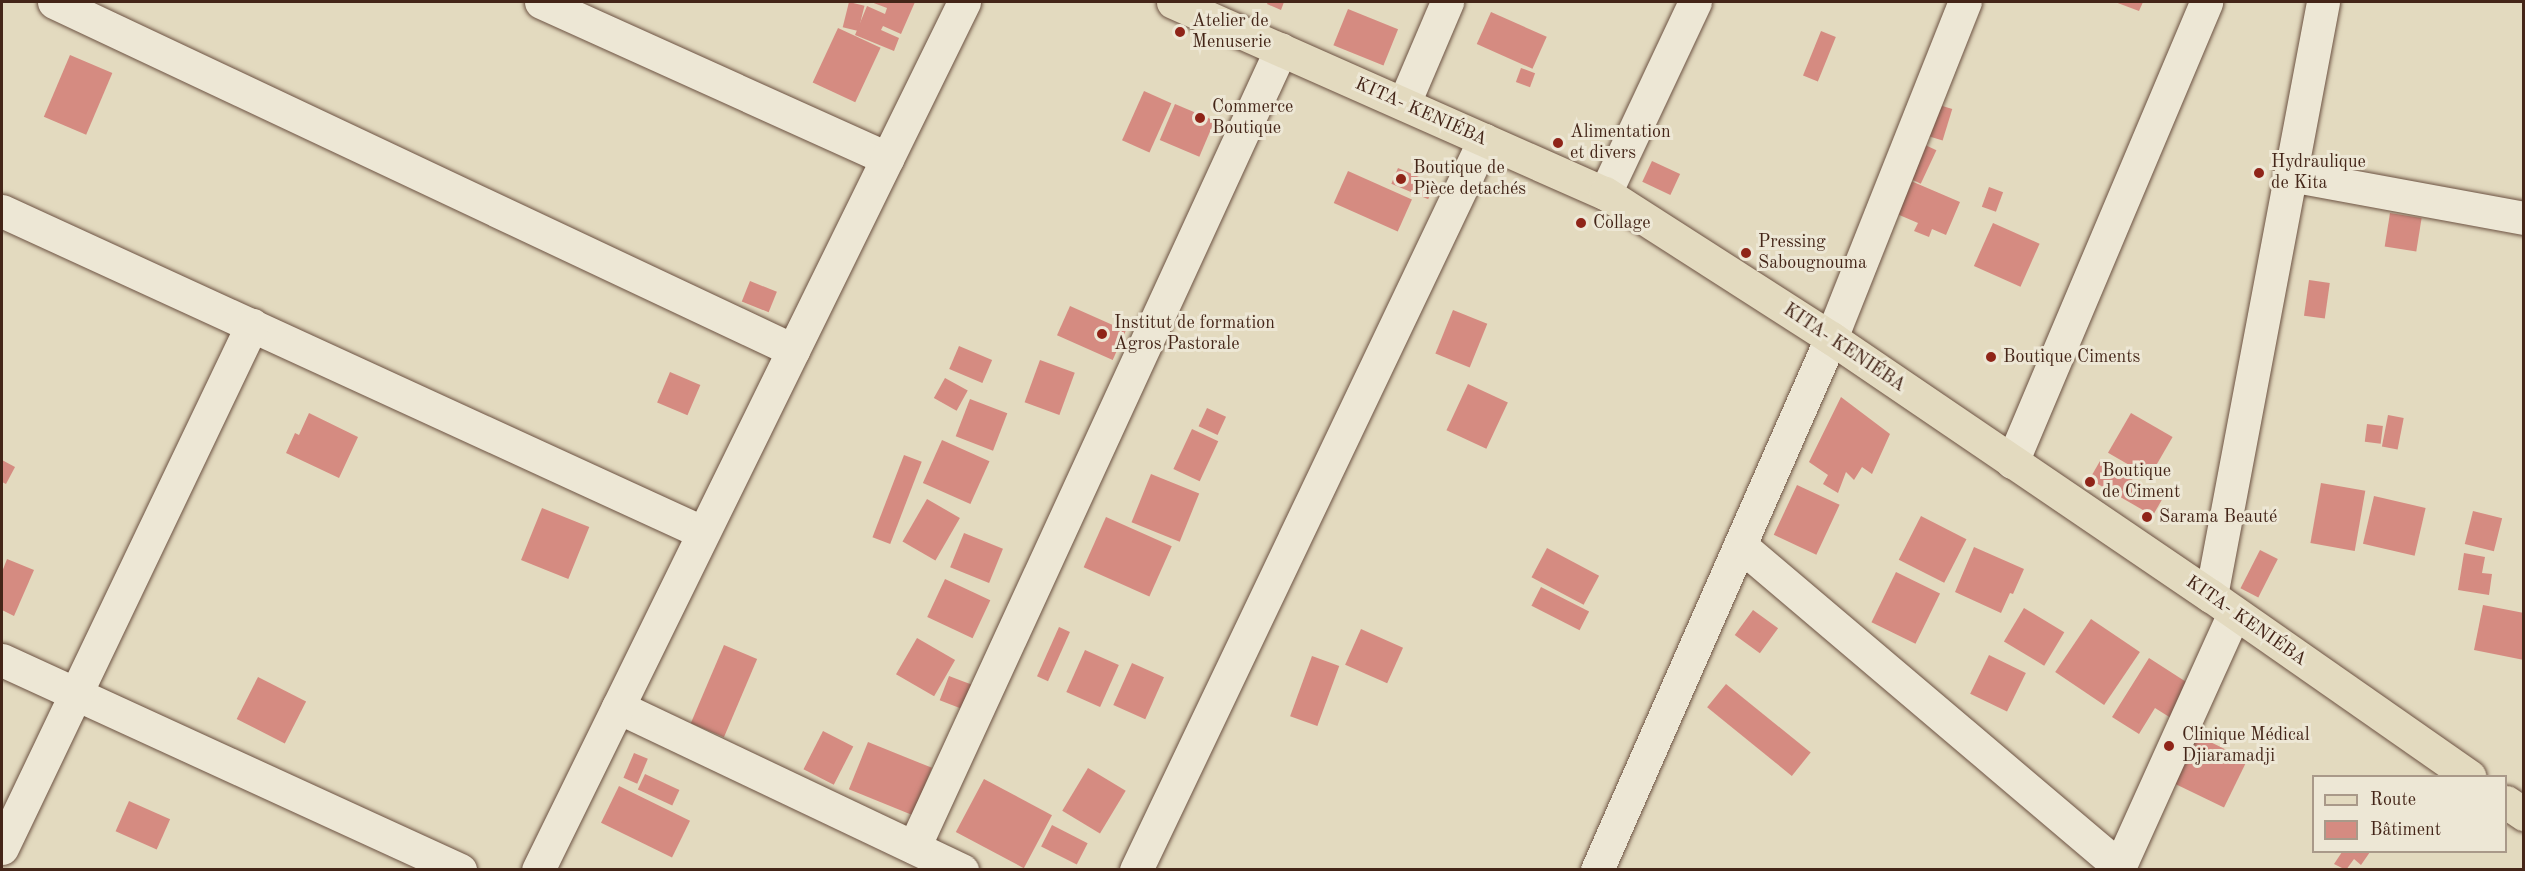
<!DOCTYPE html>
<meta charset="utf-8">
<style>
body{margin:0}
#map{position:relative;width:2525px;height:871px;overflow:hidden;background:#e3dabf;font-family:"Old Standard TT",serif}
div>[style]{position:absolute}
[style*='--x']{left:calc(var(--x)*1px);top:calc(var(--y)*1px);width:calc(var(--w)*1px);rotate:calc(var(--a)*1deg)}
.building>*{inset:0;background:#d58b81;transform-origin:0 0}
.roads{filter:drop-shadow(0 0 2px #6c5242) drop-shadow(0 0 2px #6c5242)}
.minor>*{height:33px;margin:-16.5px;padding:0 16.5px;transform-origin:16.5px;border-radius:16.5px;background:#ede7d5}
.major>*{height:33px;margin:-16.5px;padding:0 16.5px;transform-origin:16.5px;border-radius:16.5px;background:#e3dabf}
.dots>*{width:16px;height:16px;translate:-50% -50%;box-sizing:border-box;border:3px solid #ede7d5;border-radius:50%}
span{translate:-50% -50%;white-space:nowrap;text-align:center;line-height:1.15;-webkit-text-stroke:6px #ede7d5;paint-order:stroke}
.poi-label{font-size:18px;color:#442518}
.left{translate:0 -50%;text-align:left}
.street-label{font-size:18px;color:#442518}
.frame{position:absolute;inset:0;border:3px solid #442518;pointer-events:none}
.legend{position:absolute;left:2312px;top:775px;width:195px;height:78px;box-sizing:border-box;background:#ede7d5;border:2px solid #a99989;margin:0;padding:8px 10px;list-style:none;font-size:18px;color:#442518}
.legend li{display:flex;align-items:center;gap:12px;height:30px}
.legend b{width:30px;border:2px solid #a99989}
</style>
<div id="map">
<div class="building">
<div style="left:849px;top:2px;width:16px;height:26px;rotate:14deg"></div>
<div style="clip-path:polygon(871px 2px,915px 2px,901px 34px,883px 26px,881px 30px,899px 38px,894px 51px,855px 35px,867px 6px,885px 14px,887px 8px)"></div>
<div style="clip-path:polygon(1268px 2px,1284px 2px,1281px 10px,1267px 4px)"></div>
<div style="clip-path:polygon(2115px 2px,2143px 2px,2139px 11px)"></div>
<div style="left:1348px;top:9px;width:54px;height:39px;rotate:22deg"></div>
<div style="left:1491px;top:12px;width:61px;height:35px;rotate:24deg"></div>
<div style="left:838px;top:28px;width:47px;height:60px;rotate:25deg"></div>
<div style="left:1821px;top:31px;width:16px;height:48px;rotate:22deg"></div>
<div style="left:70px;top:55px;width:46px;height:67px;rotate:23deg"></div>
<div style="left:1521px;top:68px;width:15px;height:15px;rotate:20deg"></div>
<div style="left:1144px;top:91px;width:30px;height:54px;rotate:24deg"></div>
<div style="left:1175px;top:104px;width:43px;height:39px;rotate:23deg"></div>
<div style="left:1936px;top:104px;width:17px;height:33px;rotate:17deg"></div>
<div style="left:1921px;top:143px;width:17px;height:37px;rotate:25deg"></div>
<div style="left:1652px;top:161px;width:31px;height:23px;rotate:25deg"></div>
<div style="left:1398px;top:168px;width:40px;height:17px;rotate:23deg"></div>
<div style="left:1348px;top:171px;width:70px;height:35px;rotate:24deg"></div>
<div style="clip-path:polygon(1904px 178px,1960px 202px,1946px 235px,1932px 229px,1929px 237px,1914px 231px,1918px 223px,1890px 211px)"></div>
<div style="left:1989px;top:187px;width:15px;height:21px;rotate:20deg"></div>
<div style="left:2390px;top:213px;width:32px;height:34px;rotate:9deg"></div>
<div style="left:1993px;top:223px;width:51px;height:47px;rotate:24deg"></div>
<div style="left:2309px;top:280px;width:21px;height:36px;rotate:8deg"></div>
<div style="left:750px;top:281px;width:29px;height:22px;rotate:22deg"></div>
<div style="left:1070px;top:306px;width:61px;height:32px;rotate:24deg"></div>
<div style="left:1453px;top:310px;width:37px;height:47px;rotate:22deg"></div>
<div style="left:959px;top:346px;width:36px;height:25px;rotate:23deg"></div>
<div style="left:1040px;top:360px;width:37px;height:45px;rotate:20deg"></div>
<div style="left:670px;top:372px;width:33px;height:33px;rotate:23deg"></div>
<div style="left:945px;top:378px;width:26px;height:23px;rotate:29deg"></div>
<div style="left:1468px;top:384px;width:44px;height:51px;rotate:25deg"></div>
<div style="clip-path:polygon(1841px 397px,1890px 434px,1872px 474px,1862px 467px,1854px 480px,1846px 472px,1838px 493px,1823px 484px,1828px 475px,1809px 462px)"></div>
<div style="left:970px;top:399px;width:40px;height:40px;rotate:21deg"></div>
<div style="left:1207px;top:408px;width:21px;height:20px;rotate:25deg"></div>
<div style="clip-path:polygon(309px 413px,358px 437px,339px 478px,286px 453px,295px 433px,299px 435px)"></div>
<div style="left:2131px;top:413px;width:48px;height:46px;rotate:30deg"></div>
<div style="left:2388px;top:415px;width:16px;height:32px;rotate:11deg"></div>
<div style="left:2367px;top:424px;width:16px;height:18px;rotate:7deg"></div>
<div style="left:1192px;top:429px;width:29px;height:44px;rotate:25deg"></div>
<div style="left:942px;top:440px;width:52px;height:47px;rotate:24deg"></div>
<div style="left:904px;top:455px;width:19px;height:88px;rotate:21deg"></div>
<div style="clip-path:polygon(2px 460px,15px 467px,6px 484px,2px 482px)"></div>
<div style="left:2100px;top:461px;width:73px;height:21px;rotate:30deg"></div>
<div style="left:1151px;top:474px;width:52px;height:52px;rotate:22deg"></div>
<div style="left:2321px;top:483px;width:45px;height:61px;rotate:10deg"></div>
<div style="left:1797px;top:485px;width:47px;height:55px;rotate:25deg"></div>
<div style="left:2374px;top:496px;width:53px;height:49px;rotate:13deg"></div>
<div style="left:927px;top:499px;width:38px;height:49px;rotate:30deg"></div>
<div style="left:542px;top:508px;width:51px;height:56px;rotate:22deg"></div>
<div style="left:2473px;top:511px;width:30px;height:34px;rotate:14deg"></div>
<div style="left:1921px;top:516px;width:51px;height:49px;rotate:27deg"></div>
<div style="left:1106px;top:517px;width:72px;height:55px;rotate:24deg"></div>
<div style="left:964px;top:533px;width:42px;height:37px;rotate:22deg"></div>
<div style="clip-path:polygon(1974px 547px,2024px 569px,2013px 594px,2010px 593px,2001px 613px,1955px 592px)"></div>
<div style="left:1547px;top:548px;width:59px;height:33px;rotate:28deg"></div>
<div style="left:2260px;top:550px;width:20px;height:43px;rotate:27deg"></div>
<div style="clip-path:polygon(2464px 553px,2485px 557px,2482px 573px,2492px 574px,2489px 595px,2458px 590px)"></div>
<div style="clip-path:polygon(7px 559px,34px 570px,14px 616px,2px 610px,2px 572px)"></div>
<div style="left:1896px;top:572px;width:49px;height:56px;rotate:26deg"></div>
<div style="left:945px;top:579px;width:50px;height:42px;rotate:25deg"></div>
<div style="left:1541px;top:587px;width:54px;height:21px;rotate:27deg"></div>
<div style="clip-path:polygon(2483px 605px,2524px 613px,2524px 660px,2474px 650px)"></div>
<div style="left:2024px;top:608px;width:47px;height:39px;rotate:31deg"></div>
<div style="left:1753px;top:610px;width:31px;height:31px;rotate:36deg"></div>
<div style="left:2091px;top:619px;width:59px;height:64px;rotate:34deg"></div>
<div style="left:1059px;top:627px;width:12px;height:54px;rotate:24deg"></div>
<div style="left:1361px;top:629px;width:46px;height:39px;rotate:24deg"></div>
<div style="left:917px;top:638px;width:44px;height:42px;rotate:30deg"></div>
<div style="left:724px;top:645px;width:36px;height:85px;rotate:23deg"></div>
<div style="left:1085px;top:650px;width:37px;height:46px;rotate:24deg"></div>
<div style="left:1989px;top:655px;width:41px;height:43px;rotate:26deg"></div>
<div style="left:1312px;top:656px;width:29px;height:64px;rotate:20deg"></div>
<div style="clip-path:polygon(2149px 658px,2194px 687px,2174px 720px,2155px 708px,2139px 734px,2112px 717px)"></div>
<div style="left:1132px;top:663px;width:35px;height:46px;rotate:24deg"></div>
<div style="left:949px;top:676px;width:31px;height:26px;rotate:21deg"></div>
<div style="left:258px;top:677px;width:54px;height:47px;rotate:27deg"></div>
<div style="left:1726px;top:684px;width:109px;height:30px;rotate:39deg"></div>
<div style="left:823px;top:731px;width:34px;height:43px;rotate:27deg"></div>
<div style="left:2196px;top:735px;width:57px;height:53px;rotate:26deg"></div>
<div style="left:868px;top:742px;width:69px;height:51px;rotate:22deg"></div>
<div style="left:634px;top:753px;width:15px;height:27px;rotate:23deg"></div>
<div style="left:1088px;top:768px;width:44px;height:50px;rotate:31deg"></div>
<div style="left:645px;top:774px;width:38px;height:17px;rotate:25deg"></div>
<div style="left:984px;top:779px;width:77px;height:60px;rotate:28deg"></div>
<div style="left:619px;top:786px;width:79px;height:41px;rotate:26deg"></div>
<div style="left:129px;top:801px;width:45px;height:33px;rotate:24deg"></div>
<div style="left:1052px;top:825px;width:40px;height:24px;rotate:27deg"></div>
<div style="clip-path:polygon(2342px 852px,2370px 852px,2361px 865px,2354px 859px,2346px 870px,2334px 864px)"></div>
</div>
<div class="roads">
<div class="minor">
<div style="--x:54;--y:2;--w:817;--a:25.22"></div>
<div style="--x:541;--y:2;--w:380;--a:24.3"></div>
<div style="--x:1404;--y:103;--w:110;--a:-66.9"></div>
<div style="--x:2290;--y:175;--w:238;--a:10.4"></div>
<div style="--x:1605;--y:193;--w:211;--a:-64.8"></div>
<div style="--x:2;--y:211;--w:758;--a:24.64"></div>
<div style="--x:2012;--y:462;--w:499;--a:-67.1"></div>
<div style="--x:1740;--y:545;--w:497;--a:40.3"></div>
<div style="--x:2211;--y:596;--w:604;--a:-79.32"></div>
<div style="--x:2;--y:660;--w:504;--a:24.63"></div>
<div style="--x:618;--y:707;--w:381;--a:25.4"></div>
<div style="--x:914;--y:847;--w:878;--a:-65.3"></div>
<div style="--x:2;--y:848;--w:580;--a:-64.45"></div>
<div style="--x:538;--y:870;--w:967;--a:-63.86"></div>
<div style="--x:1136;--y:870;--w:809;--a:-64.51"></div>
<div style="--x:1597;--y:870;--w:581;--a:-66.26"></div>
<div style="--x:1831;--y:338;--w:362;--a:-68.3"></div>
<div style="--x:2118;--y:870;--w:282;--a:-65.7"></div>
</div>
<div class="major">
<div style="--x:1173;--y:2;--w:472;--a:23.9"></div>
<div style="--x:1605;--y:193;--w:269;--a:32.7"></div>
<div style="--x:1831;--y:338;--w:459;--a:34.2"></div>
<div style="--x:2211;--y:596;--w:315;--a:34.9"></div>
<div style="--x:2506;--y:802;--w:22;--a:34"></div>
</div>
</div>
<div class="dots">
<div style="left:1180px;top:32px;background:#8f2418"></div>
<div style="left:1200px;top:118px;background:#8f2418"></div>
<div style="left:1558px;top:143px;background:#8f2418"></div>
<div style="left:2259px;top:173px;background:#8f2418"></div>
<div style="left:1401px;top:179px;background:#8f2418"></div>
<div style="left:1581px;top:223px;background:#8f2418"></div>
<div style="left:1746px;top:253px;background:#8f2418"></div>
<div style="left:1102px;top:334px;background:#8f2418"></div>
<div style="left:1991px;top:357px;background:#8f2418"></div>
<div style="left:2090px;top:482px;background:#8f2418"></div>
<div style="left:2147px;top:517px;background:#8f2418"></div>
<div style="left:2169px;top:746px;background:#8f2418"></div>
</div>
<div class="poi-label">
<span class="left" style="left:1192px;top:32px">Atelier de<br>Menuserie</span>
<span class="left" style="left:1212px;top:118px">Commerce<br>Boutique</span>
<span class="left" style="left:1570px;top:143px">Alimentation<br>et divers</span>
<span class="left" style="left:2271px;top:173px">Hydraulique<br>de Kita</span>
<span class="left" style="left:1413px;top:179px">Boutique de<br>Pièce detachés</span>
<span class="left" style="left:1593px;top:223px">Collage</span>
<span class="left" style="left:1758px;top:253px">Pressing<br>Sabougnouma</span>
<span class="left" style="left:1114px;top:334px">Institut de formation<br>Agros Pastorale</span>
<span class="left" style="left:2003px;top:357px">Boutique Ciments</span>
<span class="left" style="left:2102px;top:482px">Boutique<br>de Ciment</span>
<span class="left" style="left:2159px;top:517px">Sarama Beauté</span>
<span class="left" style="left:2182px;top:746px">Clinique Médical<br>Djiaramadji</span>
</div>
<div class="street-label">
<span style="left:1421px;top:112px;rotate:24deg">KITA- KENIÉBA</span>
<span style="left:1844px;top:348px;rotate:34deg">KITA- KENIÉBA</span>
<span style="left:2246px;top:621px;rotate:35deg">KITA- KENIÉBA</span>
</div>
<div class="frame"></div>
<ul class="legend">
<li><b style="height:8px;background:#e3dabf"></b>Route</li>
<li><b style="height:16px;background:#d58b81"></b>Bâtiment</li>
</ul>
</div>
